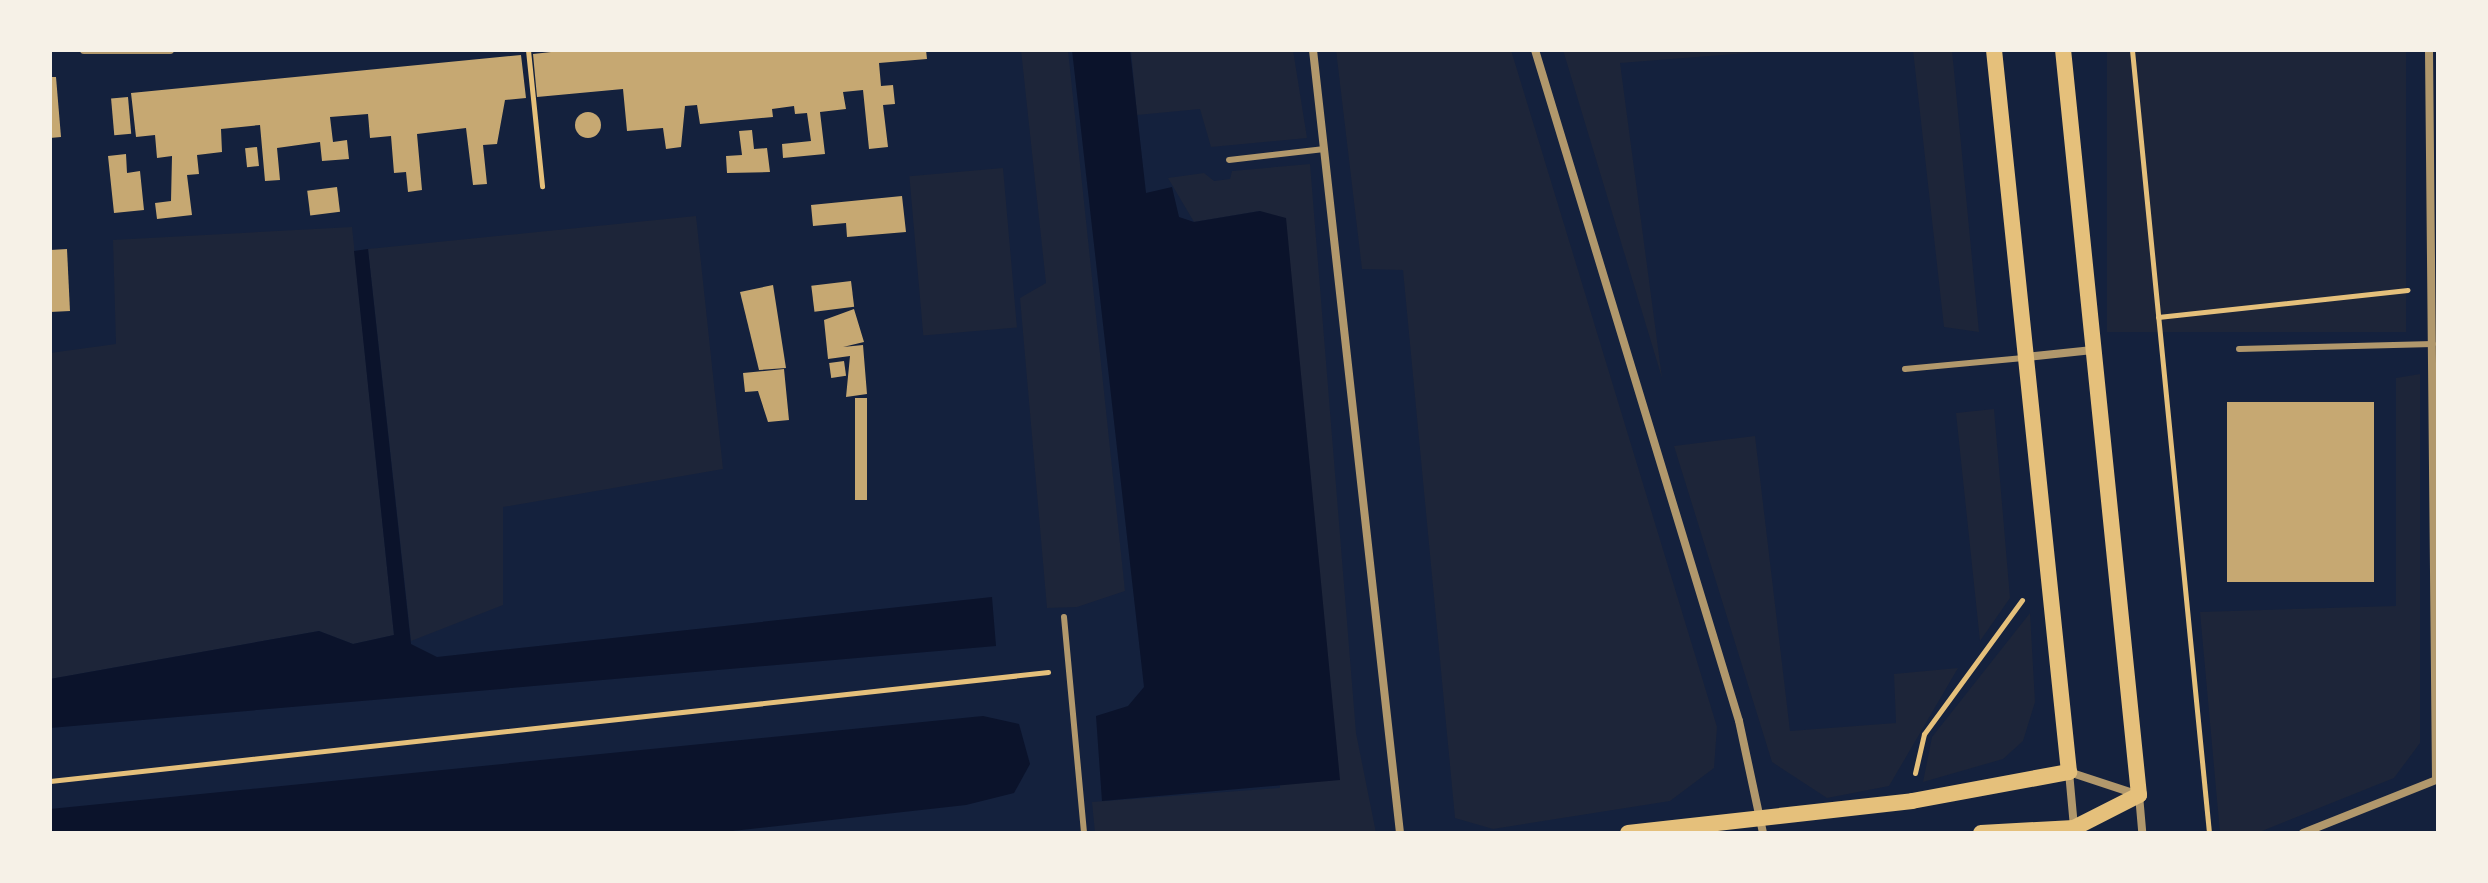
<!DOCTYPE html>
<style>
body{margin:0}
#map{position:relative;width:2488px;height:883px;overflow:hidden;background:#14213d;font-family:Barlow,sans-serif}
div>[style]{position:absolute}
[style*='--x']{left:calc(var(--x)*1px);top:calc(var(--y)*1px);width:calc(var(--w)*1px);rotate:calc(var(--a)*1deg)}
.green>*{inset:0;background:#1d2539;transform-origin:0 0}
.water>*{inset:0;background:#0b132b}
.building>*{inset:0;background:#c6a872;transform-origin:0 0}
.round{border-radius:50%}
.path>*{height:5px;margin:-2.5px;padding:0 2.5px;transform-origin:2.5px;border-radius:2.5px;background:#e5c07b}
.service>*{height:6px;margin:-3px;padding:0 3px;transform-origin:3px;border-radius:3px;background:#b1986c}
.minor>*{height:8px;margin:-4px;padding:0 4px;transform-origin:4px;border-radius:4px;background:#b1986c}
.secondary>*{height:16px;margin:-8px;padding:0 8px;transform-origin:8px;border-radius:8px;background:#e5c07b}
span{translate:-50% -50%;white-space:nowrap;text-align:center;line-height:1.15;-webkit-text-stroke:7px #f6f1e7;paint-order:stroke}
.frame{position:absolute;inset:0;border:52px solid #f6f1e7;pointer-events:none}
</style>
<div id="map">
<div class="green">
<div style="clip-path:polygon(1021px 50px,1068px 50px,1125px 591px,1077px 607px,1047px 608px,1020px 298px,1046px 283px)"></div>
<div style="clip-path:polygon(1131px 50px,1293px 50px,1307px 138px,1211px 147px,1200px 109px,1137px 115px)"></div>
<div style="clip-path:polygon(1336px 50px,1511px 50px,1717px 727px,1714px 768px,1670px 801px,1493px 829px,1455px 818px,1403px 270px,1362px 269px)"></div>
<div style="clip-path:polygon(1563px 50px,1785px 50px,1620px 63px,1662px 378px)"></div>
<div style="clip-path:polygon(1913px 50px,1952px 50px,1979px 332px,1944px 327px)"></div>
<div style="left:2107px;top:50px;width:299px;height:282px"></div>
<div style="clip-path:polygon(1310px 164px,1356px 733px,1376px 833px,1095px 833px,1092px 802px,1280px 788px,1260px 211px,1194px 222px,1168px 178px,1204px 173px,1214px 181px,1230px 179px,1232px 171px)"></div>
<div style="left:1003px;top:168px;width:160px;height:94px;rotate:85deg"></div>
<div style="clip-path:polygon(696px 216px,723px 469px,503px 507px,503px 605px,411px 641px,368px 249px)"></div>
<div style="clip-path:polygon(352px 227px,394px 635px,353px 644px,319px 631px,50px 679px,50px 353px,116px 344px,113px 240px)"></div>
<div style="clip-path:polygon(2420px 374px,2420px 743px,2394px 778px,2257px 833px,2220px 833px,2200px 612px,2396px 606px,2396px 378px)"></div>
<div style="clip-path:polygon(1994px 409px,2010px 598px,1980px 641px,1956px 413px)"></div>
<div style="clip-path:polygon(1755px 436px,1790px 731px,1896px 723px,1894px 674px,1958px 668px,1889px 786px,1827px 798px,1772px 762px,1674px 446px)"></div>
<div style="clip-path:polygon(2030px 613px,2035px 702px,2023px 741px,2003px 759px,1923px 782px,1932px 737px)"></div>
</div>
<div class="water">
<div style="clip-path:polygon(1072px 50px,1130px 50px,1146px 193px,1172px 187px,1179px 217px,1194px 222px,1260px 211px,1286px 218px,1340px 780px,1102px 801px,1096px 716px,1128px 706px,1144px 687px)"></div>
<div style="clip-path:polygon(368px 249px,411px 644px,437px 657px,992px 597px,996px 646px,50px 728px,50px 679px,319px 631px,353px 644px,394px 635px,354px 251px)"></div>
<div style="clip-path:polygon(983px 716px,1019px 724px,1030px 764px,1014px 793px,966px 805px,714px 833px,50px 833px,50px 809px)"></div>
</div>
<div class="building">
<div style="clip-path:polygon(569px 50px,926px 50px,927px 59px,879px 63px,881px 86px,893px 85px,895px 104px,883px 105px,888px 147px,869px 149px,863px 90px,843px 92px,846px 109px,820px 112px,825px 154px,783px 158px,782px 144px,811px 141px,807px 113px,795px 114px,794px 106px,772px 109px,773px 117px,700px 124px,697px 105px,685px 106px,681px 147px,666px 149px,663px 128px,627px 131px,623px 89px,537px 97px,533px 54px)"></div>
<div style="clip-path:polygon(521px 55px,526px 98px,505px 100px,497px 144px,483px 145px,487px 184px,473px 185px,466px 128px,417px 134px,422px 190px,408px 192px,406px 172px,394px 173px,391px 136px,370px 138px,368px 114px,330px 117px,333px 142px,347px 140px,349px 159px,322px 161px,320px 142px,277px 148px,280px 180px,265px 181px,260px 125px,221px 129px,222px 152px,197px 155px,199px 174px,187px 175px,192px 215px,157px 219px,155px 203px,171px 201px,172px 156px,157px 158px,155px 135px,136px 137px,131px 93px)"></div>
<div style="clip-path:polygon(50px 77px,56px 77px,61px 137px,50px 138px)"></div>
<div style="left:128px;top:97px;width:37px;height:17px;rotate:85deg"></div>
<div class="round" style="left:575px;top:112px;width:26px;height:26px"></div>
<div style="clip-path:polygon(752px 130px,754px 149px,767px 148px,770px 172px,727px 173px,726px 156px,742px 155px,739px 131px)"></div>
<div style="left:257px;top:147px;width:19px;height:12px;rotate:84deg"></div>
<div style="clip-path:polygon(126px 154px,127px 173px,140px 171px,144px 210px,114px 213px,108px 156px)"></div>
<div style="left:337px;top:187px;width:25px;height:30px;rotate:83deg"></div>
<div style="clip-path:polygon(902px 196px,906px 232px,847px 237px,846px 223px,813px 226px,811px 205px)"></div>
<div style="clip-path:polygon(67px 249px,70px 311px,50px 312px,50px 250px)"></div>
<div style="left:851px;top:281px;width:26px;height:40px;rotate:83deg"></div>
<div style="clip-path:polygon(773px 285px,786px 368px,759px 370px,740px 292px)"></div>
<div style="clip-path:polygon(854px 309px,864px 342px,843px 347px,863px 345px,867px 394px,846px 397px,850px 356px,828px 359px,824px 320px)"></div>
<div style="left:844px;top:361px;width:15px;height:15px;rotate:82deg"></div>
<div style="clip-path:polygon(784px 369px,789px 420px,768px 422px,758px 391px,745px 392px,743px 373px)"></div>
<div style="left:855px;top:398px;width:12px;height:102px"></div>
<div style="left:2374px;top:402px;width:180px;height:147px;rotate:90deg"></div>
</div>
<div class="path">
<div style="--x:528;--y:50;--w:137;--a:84.1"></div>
<div style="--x:2132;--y:50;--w:787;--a:84.38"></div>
<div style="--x:2158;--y:317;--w:251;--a:-6.2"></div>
<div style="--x:1915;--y:773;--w:40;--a:-77"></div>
<div style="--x:1924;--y:734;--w:166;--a:-53.8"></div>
<div style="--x:50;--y:781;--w:1004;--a:-6.23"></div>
</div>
<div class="service">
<div style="--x:1229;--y:160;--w:96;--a:-6.6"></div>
<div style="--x:2239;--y:349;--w:194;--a:-1.5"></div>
<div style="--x:1905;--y:369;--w:119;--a:-5.3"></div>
<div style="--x:1064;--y:617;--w:217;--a:84.7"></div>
</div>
<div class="minor">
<div style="--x:84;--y:50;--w:86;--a:0"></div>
<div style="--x:1313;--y:50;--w:788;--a:83.66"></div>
<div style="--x:1535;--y:50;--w:701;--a:73.09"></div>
<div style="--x:1739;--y:721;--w:115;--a:77.9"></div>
<div style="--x:2026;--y:357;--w:67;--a:-6"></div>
<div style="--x:2074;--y:827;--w:55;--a:-95.2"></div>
<div style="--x:2069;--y:772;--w:74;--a:18.2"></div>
<div style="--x:2139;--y:795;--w:38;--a:85"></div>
<div style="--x:2303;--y:833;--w:143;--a:-21.7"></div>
<div style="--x:2436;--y:780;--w:730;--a:-90.55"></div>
</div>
<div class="secondary">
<div style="--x:1628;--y:833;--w:286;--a:-6.4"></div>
<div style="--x:1912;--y:801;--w:160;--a:-10.5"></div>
<div style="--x:2069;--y:772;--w:726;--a:-95.93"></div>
<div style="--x:1981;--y:833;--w:93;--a:-3.1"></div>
<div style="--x:2074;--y:828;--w:73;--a:-26.9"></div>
<div style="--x:2139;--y:795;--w:749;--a:-95.82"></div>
</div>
<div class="frame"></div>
</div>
